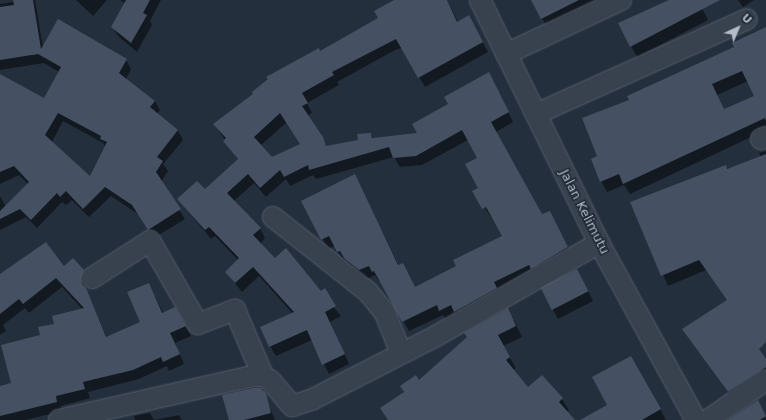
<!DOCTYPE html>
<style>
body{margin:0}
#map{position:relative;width:766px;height:420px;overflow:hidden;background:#242f3e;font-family:"DejaVu Sans",sans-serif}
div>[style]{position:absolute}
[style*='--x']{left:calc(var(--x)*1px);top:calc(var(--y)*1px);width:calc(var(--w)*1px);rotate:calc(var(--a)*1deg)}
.shadow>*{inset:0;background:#0007}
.building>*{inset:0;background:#455162;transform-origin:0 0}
.roads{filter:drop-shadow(0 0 1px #565f6c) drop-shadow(0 0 1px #565f6c)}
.minor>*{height:20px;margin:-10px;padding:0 10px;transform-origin:10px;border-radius:10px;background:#38414e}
span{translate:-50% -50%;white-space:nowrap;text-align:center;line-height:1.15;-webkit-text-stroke:3px #1d2633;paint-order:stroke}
.street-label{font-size:13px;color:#b4bcc9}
.north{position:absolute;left:718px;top:8px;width:40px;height:40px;-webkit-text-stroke:3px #1d2633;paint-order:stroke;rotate:44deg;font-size:11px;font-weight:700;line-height:16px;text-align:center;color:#b4bcc9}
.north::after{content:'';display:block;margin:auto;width:14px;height:18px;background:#b4bcc9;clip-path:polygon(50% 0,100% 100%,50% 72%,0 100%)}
</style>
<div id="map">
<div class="shadow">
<div style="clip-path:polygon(evenodd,13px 0,35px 0,43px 47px,126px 60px,131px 69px,126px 79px,155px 101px,160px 110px,157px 114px,178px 131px,183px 140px,163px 164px,168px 171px,161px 182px,185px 219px,154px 238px,138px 214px,111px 196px,89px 217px,72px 200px,66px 205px,62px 202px,37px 228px,26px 217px,0 230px,0 196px,6px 207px,28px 184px,19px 175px,0 184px,0 75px,44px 100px,59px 72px,44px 63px,0 70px,0 4px,13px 2px,13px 0,63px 121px,103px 143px,106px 147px,91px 177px,52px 142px,63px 121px)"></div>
<div style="clip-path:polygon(76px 0,107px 0,93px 16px)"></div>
<div style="clip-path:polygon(120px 0,161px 0,150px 21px,152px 25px,137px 52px,118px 36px,112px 26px,125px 3px)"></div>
<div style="clip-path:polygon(evenodd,396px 0,447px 0,458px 22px,468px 16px,488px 52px,425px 87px,402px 48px,395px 50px,337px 82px,339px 85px,307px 103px,312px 113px,308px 115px,327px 147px,359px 141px,371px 134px,373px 138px,419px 134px,494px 83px,513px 122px,496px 132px,542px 216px,555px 221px,573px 257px,446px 320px,443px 315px,409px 331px,381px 280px,379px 281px,375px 275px,365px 280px,351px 268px,346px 260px,344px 262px,335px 246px,328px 249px,303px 202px,355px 176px,399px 266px,415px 288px,458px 267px,503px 236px,474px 191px,480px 188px,479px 158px,468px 140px,422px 165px,400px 167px,394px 157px,316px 179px,313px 175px,290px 186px,286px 179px,266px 197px,254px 183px,234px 201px,260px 228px,265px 238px,260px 244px,275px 260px,321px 292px,341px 316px,330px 322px,349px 364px,329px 374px,312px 340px,276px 356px,270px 346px,293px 314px,259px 276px,242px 292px,226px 272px,238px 260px,215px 236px,211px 239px,178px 199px,205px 190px,238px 160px,215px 125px,320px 52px,379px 19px,396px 0,287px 122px,301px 144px,272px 159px,260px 146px,287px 122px)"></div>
<div style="clip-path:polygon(532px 0,596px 0,599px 5px,549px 31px)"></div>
<div style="clip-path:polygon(670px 0,698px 0,708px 20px,637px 57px,619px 24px)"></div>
<div style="clip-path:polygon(738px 0,754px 0,743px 7px)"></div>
<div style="clip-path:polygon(evenodd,766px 28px,766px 130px,630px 194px,624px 185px,607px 192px,601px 181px,598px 157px,630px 100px,736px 47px,766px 28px,748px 81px,755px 96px,724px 110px,717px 95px,748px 81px)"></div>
<div style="clip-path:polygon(766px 151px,766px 328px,706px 270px,668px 286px,632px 202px,761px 157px,759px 153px)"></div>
<div style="clip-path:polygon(64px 268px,83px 271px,89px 280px,85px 288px,107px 338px,142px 322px,149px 284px,163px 313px,175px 308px,191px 336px,175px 343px,184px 364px,169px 371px,167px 366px,139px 379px,88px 392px,90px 398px,61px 406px,62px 411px,26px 420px,0 420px,0 387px,12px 384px,41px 336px,55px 324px,83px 310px,62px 287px,29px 313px,25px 308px,3px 325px,6px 331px,0 335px,0 278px)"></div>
<div style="clip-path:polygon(582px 280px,593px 301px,558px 319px,542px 290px)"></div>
<div style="clip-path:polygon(514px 320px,522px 337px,503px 346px,516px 368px,513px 370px,528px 389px,542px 376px,562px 399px,569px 410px,566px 412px,574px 420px,388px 420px,404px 393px,401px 387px,419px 381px)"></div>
<div style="clip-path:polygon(683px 329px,766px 360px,766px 383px,736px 404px)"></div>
<div style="clip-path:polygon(631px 357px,666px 420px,582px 420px,608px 406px)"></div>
<div style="clip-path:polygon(263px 391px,275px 420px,230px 420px)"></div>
<div style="clip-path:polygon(757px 401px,766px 420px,732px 420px)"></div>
<div style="clip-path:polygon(150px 413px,154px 420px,179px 415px,182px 420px,135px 420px,134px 416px)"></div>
</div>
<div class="building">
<div style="clip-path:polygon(evenodd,13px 0,33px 0,41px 49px,58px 19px,127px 59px,119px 73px,155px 101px,150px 107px,178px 130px,157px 157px,163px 161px,156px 172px,181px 209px,148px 230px,132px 205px,105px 187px,83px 209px,66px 191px,60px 197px,57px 193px,31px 220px,20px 209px,0 219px,0 211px,29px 182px,14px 166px,0 172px,0 74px,44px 98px,61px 67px,38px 54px,0 60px,0 7px,14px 5px,13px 0,58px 113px,101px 136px,100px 139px,107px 142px,90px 176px,45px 135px,58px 113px)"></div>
<div style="clip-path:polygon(126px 0,150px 0,143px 13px,147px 15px,131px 43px,111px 27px)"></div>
<div style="clip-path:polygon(evenodd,394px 0,447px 0,457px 22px,469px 15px,483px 42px,418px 78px,396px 39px,332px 72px,334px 75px,302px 93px,308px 103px,302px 106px,323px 137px,326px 146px,358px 140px,357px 134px,371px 133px,372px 138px,417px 133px,412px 124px,448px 104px,444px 97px,489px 72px,509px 112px,491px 122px,542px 214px,550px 211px,568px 247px,531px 269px,529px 265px,494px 282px,497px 288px,454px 312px,451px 305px,439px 311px,437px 305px,402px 322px,374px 271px,372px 272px,369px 266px,359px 270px,344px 258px,340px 251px,337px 252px,329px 236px,321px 240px,301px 201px,355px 174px,398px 265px,403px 263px,415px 287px,456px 266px,453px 260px,502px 236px,486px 207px,482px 209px,472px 191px,478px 188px,465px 164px,477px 158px,462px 130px,416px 156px,393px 158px,389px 147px,309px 170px,308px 165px,284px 177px,280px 170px,260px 188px,248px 174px,227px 193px,261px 228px,253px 235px,275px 258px,286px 248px,321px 291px,325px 288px,336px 306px,325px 312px,345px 354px,322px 365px,307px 330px,269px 347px,260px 327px,294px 312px,253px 267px,235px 283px,225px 272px,239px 258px,209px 227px,205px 230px,177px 199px,197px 181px,205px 189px,238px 159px,223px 141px,226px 138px,213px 124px,253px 94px,252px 92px,268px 79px,266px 77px,319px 48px,320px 51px,378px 18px,374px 11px,394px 0,280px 113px,300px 144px,272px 157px,254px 137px,280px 113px)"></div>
<div style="clip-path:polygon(531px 0,579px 0,541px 19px)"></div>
<div style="clip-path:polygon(669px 0,720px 0,630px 47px,618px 23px)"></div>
<div style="clip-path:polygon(evenodd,766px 27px,766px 121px,765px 118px,623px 184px,619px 174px,600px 182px,591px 159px,597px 156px,582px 118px,629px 100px,627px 96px,734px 47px,732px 43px,766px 27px,742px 71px,754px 96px,724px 109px,712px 84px,742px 71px)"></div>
<div style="clip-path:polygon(766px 154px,766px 342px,759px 349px,766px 359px,766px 367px,728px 392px,682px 329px,727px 300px,699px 260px,661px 276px,630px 202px,726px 165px,727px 169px)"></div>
<div style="clip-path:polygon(46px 242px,64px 266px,73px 258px,84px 270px,81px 278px,82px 284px,86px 288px,106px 337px,140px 322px,127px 292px,149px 283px,162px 313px,175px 307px,186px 326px,170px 333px,180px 354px,163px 362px,161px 357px,133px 370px,83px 382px,85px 389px,56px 396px,57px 402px,0 416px,0 386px,11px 383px,1px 345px,40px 335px,38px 327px,54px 324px,52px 316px,84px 308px,56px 278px,23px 304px,19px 299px,0 314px,0 274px)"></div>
<div style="left:577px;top:269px;width:25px;height:41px;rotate:63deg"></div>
<div style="clip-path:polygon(508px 308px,516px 326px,498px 335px,510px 357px,506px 360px,528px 387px,542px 375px,563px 398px,559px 402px,575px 420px,388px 420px,380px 408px,404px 392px,400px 386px,416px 375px,419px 380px,467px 337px,464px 333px)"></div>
<div style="clip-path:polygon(631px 356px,661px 409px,642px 420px,580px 420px,607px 405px,592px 377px)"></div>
<div style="clip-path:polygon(254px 388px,260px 388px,266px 393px,271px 413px,244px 420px,229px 420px,222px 395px)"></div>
<div style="clip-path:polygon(758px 400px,766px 416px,760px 420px,728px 420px)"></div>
</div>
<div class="roads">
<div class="minor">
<div style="--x:480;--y:0;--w:271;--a:63.9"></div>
<div style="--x:599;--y:243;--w:202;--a:61.3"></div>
<div style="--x:506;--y:54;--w:127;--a:-25.2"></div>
<div style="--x:536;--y:114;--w:231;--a:-24.2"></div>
<div style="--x:761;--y:139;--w:5;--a:-22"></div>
<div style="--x:273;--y:217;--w:121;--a:38.3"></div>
<div style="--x:368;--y:292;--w:27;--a:51"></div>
<div style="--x:385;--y:313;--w:43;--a:68.2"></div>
<div style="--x:92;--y:278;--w:69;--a:-32.5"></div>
<div style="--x:150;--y:241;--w:96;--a:60"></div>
<div style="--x:198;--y:324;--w:40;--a:-21"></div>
<div style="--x:235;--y:310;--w:72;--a:67"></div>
<div style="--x:59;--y:420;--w:199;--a:-12.8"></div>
<div style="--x:253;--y:376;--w:10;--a:0"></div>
<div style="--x:263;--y:376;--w:9;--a:32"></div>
<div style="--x:271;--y:381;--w:33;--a:50"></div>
<div style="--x:292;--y:406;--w:22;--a:-18"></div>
<div style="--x:313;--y:399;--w:138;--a:-27.1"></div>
<div style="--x:436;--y:336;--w:188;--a:-29.7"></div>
<div style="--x:708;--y:420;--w:70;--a:-34.6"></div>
</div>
</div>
<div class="street-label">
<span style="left:584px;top:212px;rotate:63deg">Jalan Kelimutu</span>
</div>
<div class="north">U</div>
</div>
